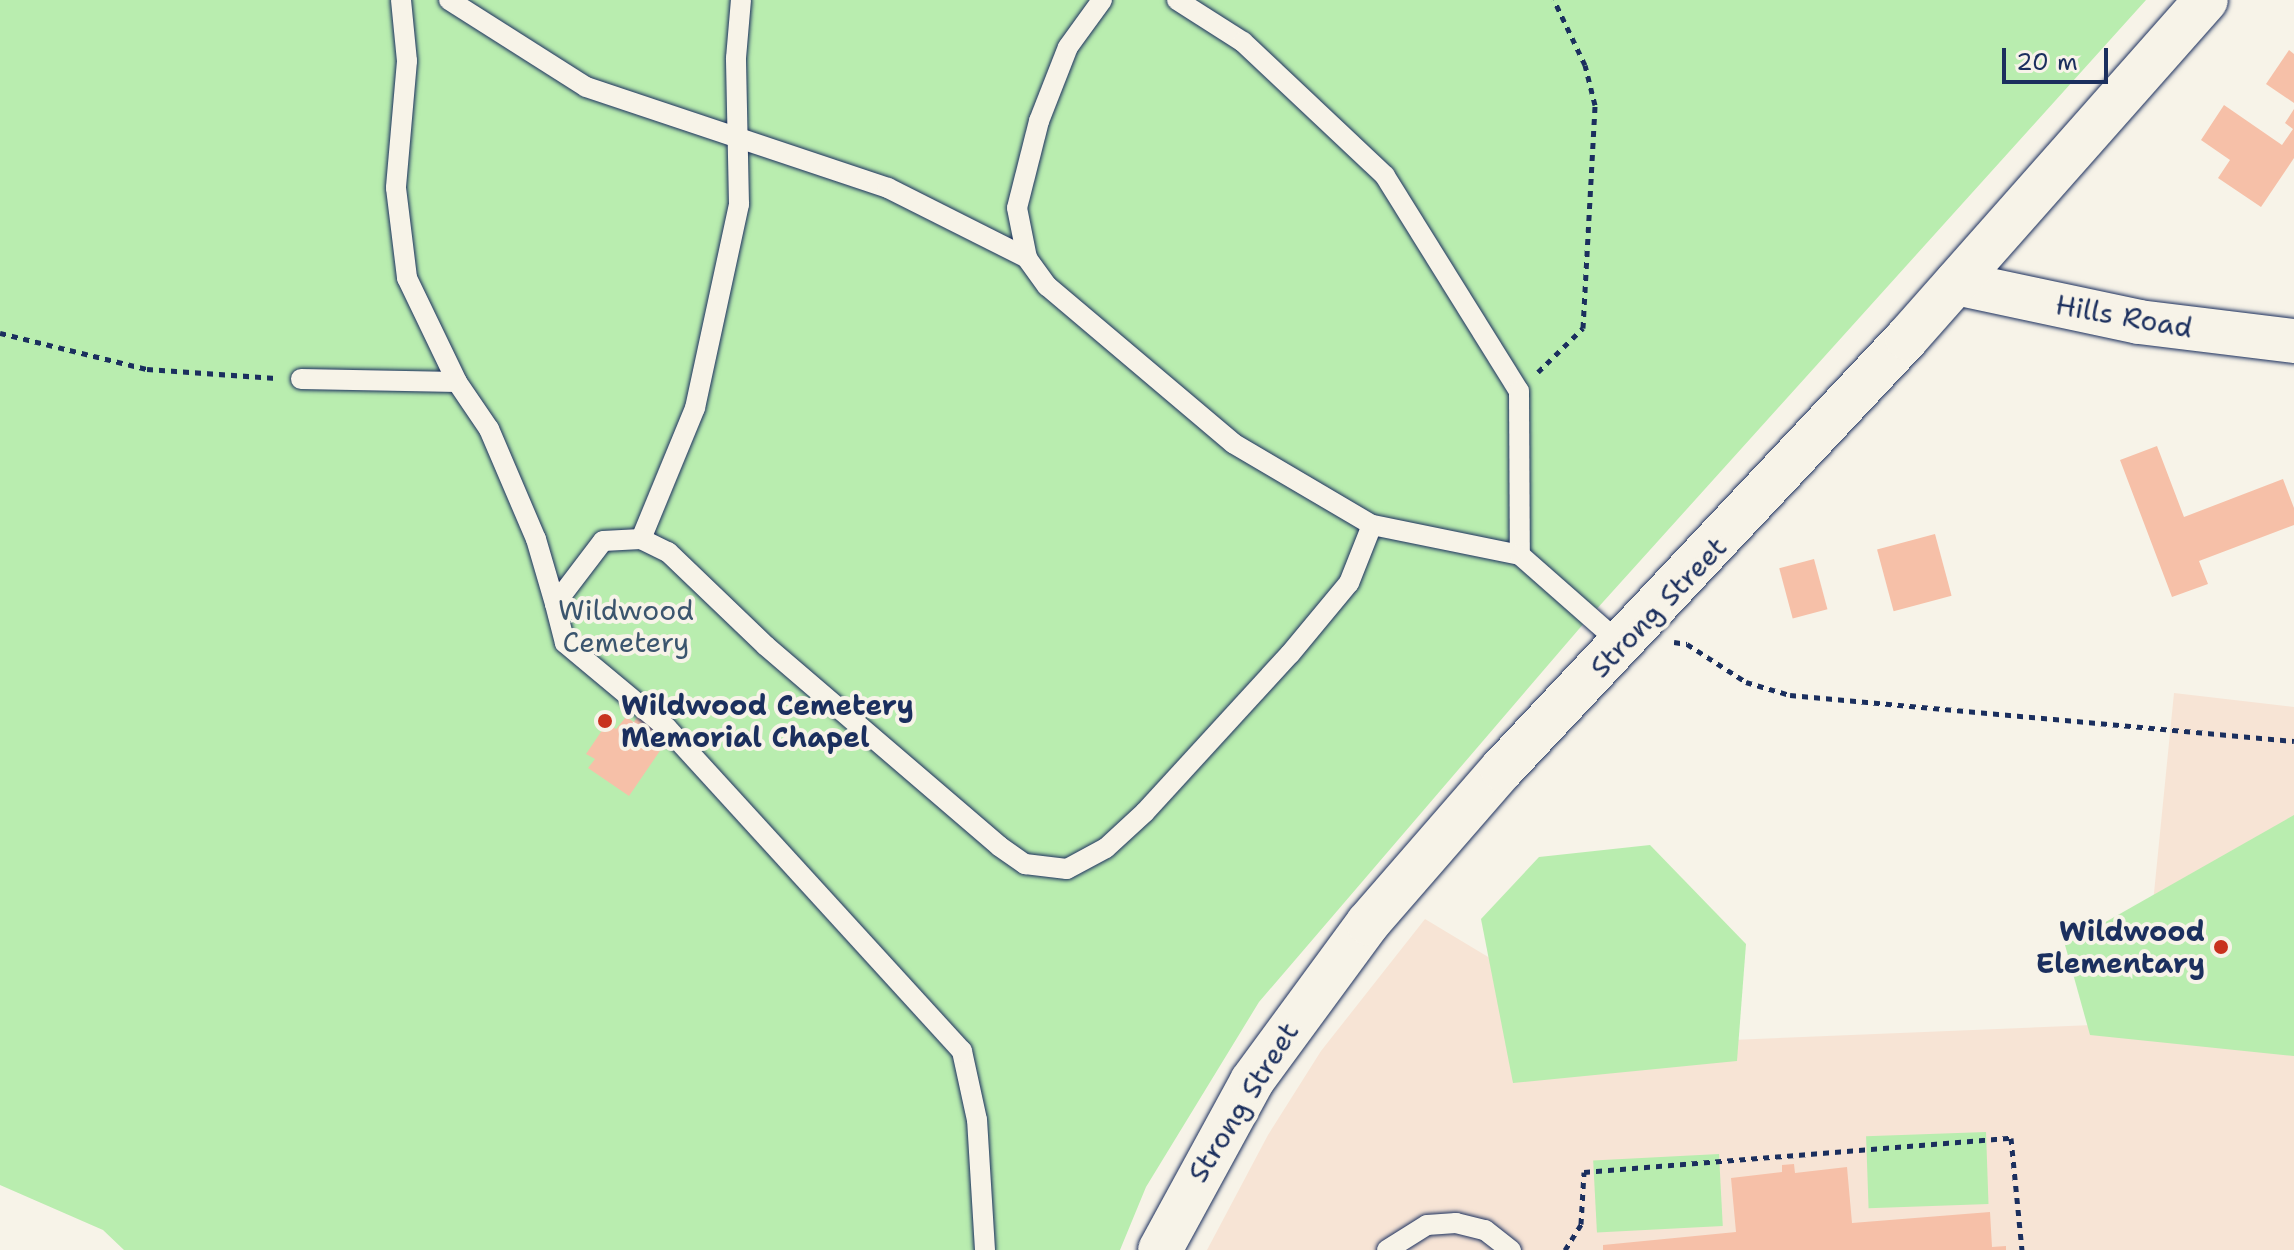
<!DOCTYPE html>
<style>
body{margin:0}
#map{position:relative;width:2294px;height:1250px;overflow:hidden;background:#f7f3e8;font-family:"Shantell Sans",sans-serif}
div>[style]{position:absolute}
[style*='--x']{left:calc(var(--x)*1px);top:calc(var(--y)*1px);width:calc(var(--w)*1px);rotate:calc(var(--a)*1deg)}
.built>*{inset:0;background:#f7e4d5}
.green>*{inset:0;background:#b9edaf;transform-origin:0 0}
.building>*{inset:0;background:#f6c0a8;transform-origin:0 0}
.path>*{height:5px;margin-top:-2.5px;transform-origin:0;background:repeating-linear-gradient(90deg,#1b2f5e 0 6px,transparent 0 12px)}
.roads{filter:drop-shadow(0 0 2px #1b2f5e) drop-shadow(0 0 2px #1b2f5e)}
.service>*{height:20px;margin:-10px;padding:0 10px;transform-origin:10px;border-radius:10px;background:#f7f3e8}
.tertiary>*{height:44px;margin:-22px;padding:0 22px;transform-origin:22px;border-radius:22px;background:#f7f3e8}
.secondary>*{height:44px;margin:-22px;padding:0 22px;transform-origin:22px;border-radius:22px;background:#f7f3e8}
.dots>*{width:22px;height:22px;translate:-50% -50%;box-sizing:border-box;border:4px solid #f7f3e8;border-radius:50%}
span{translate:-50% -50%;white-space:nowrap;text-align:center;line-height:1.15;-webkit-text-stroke:8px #f7f3e8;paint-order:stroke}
.street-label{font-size:28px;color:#1b2f5e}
.park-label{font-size:28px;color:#3b556e}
.poi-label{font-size:28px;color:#1b2f5e;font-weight:700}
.left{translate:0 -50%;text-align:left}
.right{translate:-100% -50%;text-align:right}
.scale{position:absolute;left:2002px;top:48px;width:106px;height:36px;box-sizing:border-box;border:4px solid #1b2f5e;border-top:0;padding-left:10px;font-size:24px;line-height:28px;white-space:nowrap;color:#1b2f5e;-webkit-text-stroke:6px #f7f3e8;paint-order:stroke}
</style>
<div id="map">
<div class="built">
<div style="clip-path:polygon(2174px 693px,2294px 707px,2294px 1250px,1207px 1250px,1268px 1135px,1321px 1051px,1425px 919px,1633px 1044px,2141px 1023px)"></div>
</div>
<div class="green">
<div style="clip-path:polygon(0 0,2146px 0,1585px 622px,1259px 1002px,1146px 1187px,1120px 1250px,124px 1250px,103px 1230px,0 1185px)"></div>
<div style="clip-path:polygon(2294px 815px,2294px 1056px,2090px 1035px,2065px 945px)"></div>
<div style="clip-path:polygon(1650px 845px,1746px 944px,1737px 1061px,1513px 1083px,1481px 919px,1539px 857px)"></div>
<div style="left:1986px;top:1132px;width:72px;height:120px;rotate:88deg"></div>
<div style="left:1719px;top:1154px;width:72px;height:126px;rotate:87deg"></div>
</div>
<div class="building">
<div style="clip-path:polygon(2289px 50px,2294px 54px,2294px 103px,2266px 84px)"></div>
<div style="clip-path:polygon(2224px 105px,2282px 145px,2293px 129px,2285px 123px,2294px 109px,2294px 158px,2261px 207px,2218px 178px,2230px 160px,2201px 140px)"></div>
<div style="clip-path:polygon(2157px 446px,2184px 517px,2283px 479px,2294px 508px,2294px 525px,2199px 561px,2208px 584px,2172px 597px,2120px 460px)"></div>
<div style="left:1935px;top:534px;width:64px;height:60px;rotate:75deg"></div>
<div style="left:1814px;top:559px;width:52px;height:36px;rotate:75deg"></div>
<div style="clip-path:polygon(640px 713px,663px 730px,658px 737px,666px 742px,629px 796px,588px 768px,595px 759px,586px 754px,607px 723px,616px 729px,626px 717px,634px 722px)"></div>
<div style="clip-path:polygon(1794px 1164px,1795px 1173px,1847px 1167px,1852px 1223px,1990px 1212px,1992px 1247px,2006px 1246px,2006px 1250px,1603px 1250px,1603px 1245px,1736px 1232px,1731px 1178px,1782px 1172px,1782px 1165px)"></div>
</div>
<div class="path">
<div style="--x:0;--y:333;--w:151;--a:13.8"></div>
<div style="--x:147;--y:369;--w:129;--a:4"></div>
<div style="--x:1538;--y:372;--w:63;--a:-44.4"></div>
<div style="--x:1583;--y:328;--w:223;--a:-86.9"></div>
<div style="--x:1595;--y:105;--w:41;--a:-104"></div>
<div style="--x:1585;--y:65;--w:72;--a:-115.5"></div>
<div style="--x:1674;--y:642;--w:13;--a:9"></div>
<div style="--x:1687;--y:644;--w:70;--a:32.8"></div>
<div style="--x:1746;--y:682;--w:46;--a:16.5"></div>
<div style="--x:1790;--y:695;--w:506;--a:5.21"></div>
<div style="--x:1565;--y:1250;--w:31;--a:-58"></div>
<div style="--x:1581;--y:1224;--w:52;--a:-86.7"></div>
<div style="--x:1584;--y:1172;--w:428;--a:-4.6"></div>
<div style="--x:2011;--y:1138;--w:113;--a:84.4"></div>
</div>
<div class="roads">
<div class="service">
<div style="--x:401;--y:0;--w:61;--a:84.4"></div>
<div style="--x:407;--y:61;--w:127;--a:95"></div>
<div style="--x:396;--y:188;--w:91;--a:83"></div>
<div style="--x:407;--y:278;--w:115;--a:64.3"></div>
<div style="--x:449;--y:0;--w:162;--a:32.4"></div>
<div style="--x:586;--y:87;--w:318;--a:18.5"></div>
<div style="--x:888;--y:188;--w:156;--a:26.7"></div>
<div style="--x:1177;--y:0;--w:78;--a:32.5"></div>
<div style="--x:1243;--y:42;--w:195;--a:43.3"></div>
<div style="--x:1385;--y:176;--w:253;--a:58.1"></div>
<div style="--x:1519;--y:391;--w:164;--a:89.7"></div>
<div style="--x:1520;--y:555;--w:151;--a:-168.5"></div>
<div style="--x:301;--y:379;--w:156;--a:1.1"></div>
<div style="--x:457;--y:382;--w:57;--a:55.8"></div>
<div style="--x:489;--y:429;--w:120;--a:66.9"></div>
<div style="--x:536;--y:539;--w:68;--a:73.7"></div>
<div style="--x:641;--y:539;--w:142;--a:-67.6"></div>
<div style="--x:695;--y:408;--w:209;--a:-77.8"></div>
<div style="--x:739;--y:204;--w:146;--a:-91.2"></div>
<div style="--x:736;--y:58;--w:58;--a:-85.1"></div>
<div style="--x:1520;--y:555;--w:136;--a:41.4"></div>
<div style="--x:985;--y:1250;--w:130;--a:-93.5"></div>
<div style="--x:977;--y:1120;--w:71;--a:-102.3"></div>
<div style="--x:962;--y:1051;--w:437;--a:-132.4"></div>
<div style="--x:667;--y:728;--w:133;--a:-140.2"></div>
<div style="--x:565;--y:643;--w:40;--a:-104.4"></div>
<div style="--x:555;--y:604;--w:79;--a:-52.7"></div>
<div style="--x:603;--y:541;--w:38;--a:-3"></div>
<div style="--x:641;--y:539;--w:30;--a:26"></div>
<div style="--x:668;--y:552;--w:136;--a:43.8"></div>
<div style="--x:766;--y:646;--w:307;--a:40.6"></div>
<div style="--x:999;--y:846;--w:32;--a:35"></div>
<div style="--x:1025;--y:864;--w:42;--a:6.8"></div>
<div style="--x:1067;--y:869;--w:44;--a:-28.3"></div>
<div style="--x:1106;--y:848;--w:53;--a:-42.7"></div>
<div style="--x:1145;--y:812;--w:214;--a:-47.5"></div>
<div style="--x:1290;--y:654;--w:92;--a:-50.3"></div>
<div style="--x:1349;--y:583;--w:62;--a:-68.4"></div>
<div style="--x:1372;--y:525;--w:161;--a:-149.5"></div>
<div style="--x:1233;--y:443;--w:243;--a:-139.8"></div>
<div style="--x:1047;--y:286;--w:34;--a:-126"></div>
<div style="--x:1027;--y:258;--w:51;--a:-101.3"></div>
<div style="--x:1017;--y:208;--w:90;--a:-75.8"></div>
<div style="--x:1039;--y:121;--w:79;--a:-68.6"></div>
<div style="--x:1068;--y:47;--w:58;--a:-54.1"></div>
<div style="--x:1387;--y:1250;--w:47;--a:-32"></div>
<div style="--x:1427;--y:1225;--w:29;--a:-4"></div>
<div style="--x:1456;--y:1223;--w:30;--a:14"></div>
<div style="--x:1485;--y:1230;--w:33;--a:38"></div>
</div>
<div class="tertiary">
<div style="--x:1956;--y:283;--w:187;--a:12"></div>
<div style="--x:2139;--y:322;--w:156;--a:7"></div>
</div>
<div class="secondary">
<div style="--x:1160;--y:1250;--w:192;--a:-61.4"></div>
<div style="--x:1252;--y:1081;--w:196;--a:-53.7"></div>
<div style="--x:1368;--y:923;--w:204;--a:-49"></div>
<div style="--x:1502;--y:769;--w:591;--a:-46.78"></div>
<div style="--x:1907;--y:338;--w:451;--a:-48.5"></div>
</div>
</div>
<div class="dots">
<div style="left:605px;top:721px;background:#c8321e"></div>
<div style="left:2221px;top:947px;background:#c8321e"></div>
</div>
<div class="street-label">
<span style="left:2124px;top:316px;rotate:10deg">Hills Road</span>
<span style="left:1658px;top:607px;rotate:-46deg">Strong Street</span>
<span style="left:1243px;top:1102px;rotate:-58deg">Strong Street</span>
</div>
<div class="park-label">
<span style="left:626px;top:626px">Wildwood<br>Cemetery</span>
</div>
<div class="poi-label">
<span class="left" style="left:621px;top:721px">Wildwood Cemetery<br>Memorial Chapel</span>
<span class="right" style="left:2205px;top:947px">Wildwood<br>Elementary</span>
</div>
<div class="scale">20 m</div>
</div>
